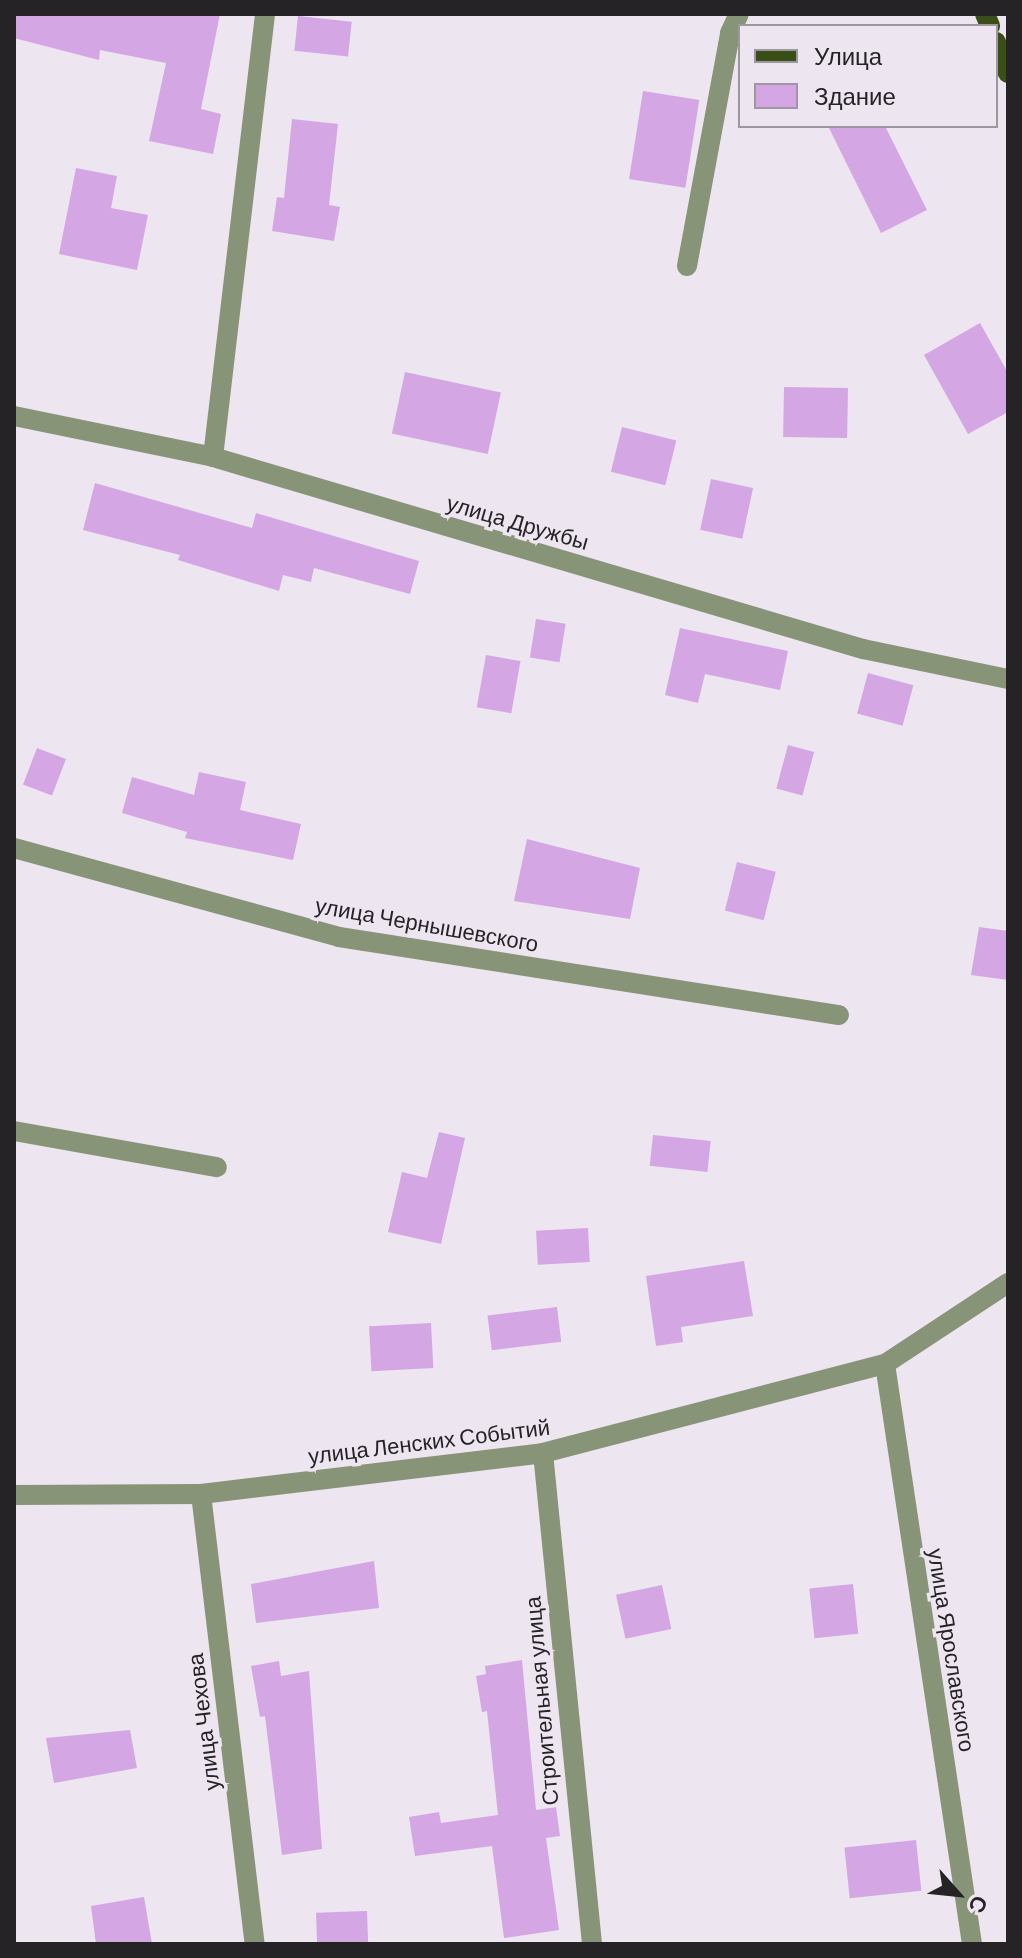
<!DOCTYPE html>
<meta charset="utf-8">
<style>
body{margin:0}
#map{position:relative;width:1022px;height:1958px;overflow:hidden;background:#ede5f0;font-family:Barlow,sans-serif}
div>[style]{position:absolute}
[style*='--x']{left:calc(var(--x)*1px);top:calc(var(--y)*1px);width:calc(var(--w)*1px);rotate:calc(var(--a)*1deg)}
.building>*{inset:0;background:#d4a6e4;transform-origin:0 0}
.minor>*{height:20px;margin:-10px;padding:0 10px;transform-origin:10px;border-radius:10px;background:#879477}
.major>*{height:20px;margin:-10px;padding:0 10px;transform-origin:10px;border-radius:10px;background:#3a4f18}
span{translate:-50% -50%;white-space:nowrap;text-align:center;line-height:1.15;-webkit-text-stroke:7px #ede5f0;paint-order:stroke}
.street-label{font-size:22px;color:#262327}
.frame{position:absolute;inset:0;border:16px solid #262327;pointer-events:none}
.legend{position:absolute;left:738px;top:24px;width:260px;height:104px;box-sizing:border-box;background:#ede5f0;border:2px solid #9d97a0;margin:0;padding:10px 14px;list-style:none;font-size:24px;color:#262327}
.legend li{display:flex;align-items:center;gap:16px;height:40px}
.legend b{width:40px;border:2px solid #9d97a0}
.north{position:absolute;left:918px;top:1854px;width:80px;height:80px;-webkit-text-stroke:6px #ede5f0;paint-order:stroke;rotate:117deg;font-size:22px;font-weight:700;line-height:32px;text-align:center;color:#262327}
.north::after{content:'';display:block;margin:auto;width:28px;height:36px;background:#262327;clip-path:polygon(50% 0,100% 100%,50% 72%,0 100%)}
</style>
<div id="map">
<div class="building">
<div style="clip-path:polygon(14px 14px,220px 14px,201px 109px,221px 114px,213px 154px,149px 141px,166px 63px,100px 50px,99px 60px,14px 38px)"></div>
<div style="left:298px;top:16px;width:54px;height:35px;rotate:6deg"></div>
<div style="left:643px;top:91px;width:57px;height:89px;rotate:9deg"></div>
<div style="clip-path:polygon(292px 119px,338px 124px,329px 205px,340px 207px,334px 241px,272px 231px,277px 197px,284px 198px)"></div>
<div style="clip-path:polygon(828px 126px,885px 126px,927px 210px,881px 233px)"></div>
<div style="clip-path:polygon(76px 168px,117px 176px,111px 208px,148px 215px,137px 270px,59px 254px)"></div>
<div style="clip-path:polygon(980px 323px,1008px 373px,1008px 412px,968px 434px,924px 355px)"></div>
<div style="left:405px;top:372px;width:98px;height:63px;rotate:12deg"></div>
<div style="left:784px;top:387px;width:64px;height:50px;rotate:1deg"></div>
<div style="left:622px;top:427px;width:56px;height:46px;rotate:14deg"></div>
<div style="left:711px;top:479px;width:43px;height:52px;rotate:12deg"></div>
<div style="clip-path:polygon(95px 483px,252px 528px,256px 513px,419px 561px,410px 594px,314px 568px,311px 582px,283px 575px,279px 591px,178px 560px,180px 555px,83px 530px)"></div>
<div style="left:536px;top:619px;width:30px;height:39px;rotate:9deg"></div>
<div style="clip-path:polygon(680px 628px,788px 651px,780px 690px,705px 674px,698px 703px,665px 695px)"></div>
<div style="left:486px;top:655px;width:35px;height:53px;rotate:10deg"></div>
<div style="left:868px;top:673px;width:47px;height:42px;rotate:15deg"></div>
<div style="left:788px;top:745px;width:27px;height:45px;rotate:15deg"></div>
<div style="left:37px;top:748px;width:31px;height:39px;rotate:21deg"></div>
<div style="clip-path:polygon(199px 772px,246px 782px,240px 810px,301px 824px,293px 860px,185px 838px,187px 832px,122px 813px,132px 777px,194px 795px)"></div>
<div style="clip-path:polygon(527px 839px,640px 868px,630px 919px,514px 901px)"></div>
<div style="left:737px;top:862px;width:40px;height:50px;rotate:14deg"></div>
<div style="clip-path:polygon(979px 927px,1008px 931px,1008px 980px,971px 975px)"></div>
<div style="clip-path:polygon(439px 1132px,465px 1138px,441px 1244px,388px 1232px,402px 1172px,427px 1178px)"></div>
<div style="left:653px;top:1135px;width:58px;height:31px;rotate:6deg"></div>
<div style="left:588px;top:1228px;width:34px;height:52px;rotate:87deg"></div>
<div style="clip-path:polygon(744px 1261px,753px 1316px,681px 1327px,683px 1342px,656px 1346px,646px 1276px)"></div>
<div style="left:557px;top:1307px;width:35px;height:70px;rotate:83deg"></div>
<div style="left:431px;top:1323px;width:45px;height:62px;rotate:87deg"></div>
<div style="clip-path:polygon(374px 1561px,379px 1608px,256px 1623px,251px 1584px)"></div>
<div style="left:853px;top:1584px;width:50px;height:44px;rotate:84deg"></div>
<div style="left:662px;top:1585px;width:45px;height:47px;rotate:78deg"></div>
<div style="clip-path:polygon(522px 1660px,536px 1810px,556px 1807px,560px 1836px,546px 1838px,559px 1930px,504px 1938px,492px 1846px,415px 1856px,409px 1817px,439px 1812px,441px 1823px,498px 1815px,487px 1711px,482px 1712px,476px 1676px,486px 1674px,485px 1666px)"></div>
<div style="clip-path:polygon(279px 1661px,281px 1676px,309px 1671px,322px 1849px,282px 1855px,265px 1716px,260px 1717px,251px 1666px)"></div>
<div style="clip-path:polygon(130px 1730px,137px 1768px,54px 1783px,46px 1738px)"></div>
<div style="left:916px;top:1840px;width:51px;height:72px;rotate:84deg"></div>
<div style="clip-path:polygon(144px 1897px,152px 1944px,96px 1944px,91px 1906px)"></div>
<div style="left:367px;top:1911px;width:33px;height:51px;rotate:88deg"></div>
</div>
<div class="minor">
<div style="--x:687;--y:266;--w:237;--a:-79.5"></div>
<div style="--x:730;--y:33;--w:21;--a:-65"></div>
<div style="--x:14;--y:416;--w:203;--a:11.6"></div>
<div style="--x:213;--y:457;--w:678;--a:16.46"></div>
<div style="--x:863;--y:649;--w:148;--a:11.7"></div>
<div style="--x:213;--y:457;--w:446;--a:-83.3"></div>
<div style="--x:14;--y:848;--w:337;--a:15.3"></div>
<div style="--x:339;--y:937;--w:506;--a:8.87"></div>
<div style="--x:14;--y:1131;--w:206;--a:10.1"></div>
<div style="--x:885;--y:1364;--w:586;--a:81.47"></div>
<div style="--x:543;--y:1453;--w:493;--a:84.3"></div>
<div style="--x:201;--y:1494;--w:453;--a:83.2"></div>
<div style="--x:14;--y:1495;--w:187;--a:-0.3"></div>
<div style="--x:201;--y:1494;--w:344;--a:-6.8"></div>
<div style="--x:543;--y:1453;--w:353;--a:-14.6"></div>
<div style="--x:885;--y:1364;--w:147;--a:-33.4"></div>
</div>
<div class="major">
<div style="--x:985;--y:14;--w:13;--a:67"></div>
<div style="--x:996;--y:42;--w:33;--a:69"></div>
</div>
<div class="street-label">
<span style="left:518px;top:522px;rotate:16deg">улица Дружбы</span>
<span style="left:427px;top:924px;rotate:10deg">улица Чернышевского</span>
<span style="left:429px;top:1441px;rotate:-7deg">улица Ленских Событий</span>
<span style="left:952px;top:1650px;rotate:81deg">улица Ярославского</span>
<span style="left:541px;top:1701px;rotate:-95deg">Строительная улица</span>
<span style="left:203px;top:1722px;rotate:-97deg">улица Чехова</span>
</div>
<div class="frame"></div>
<ul class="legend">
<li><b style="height:10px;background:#3a4f18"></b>Улица</li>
<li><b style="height:22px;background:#d4a6e4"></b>Здание</li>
</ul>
<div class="north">С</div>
</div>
